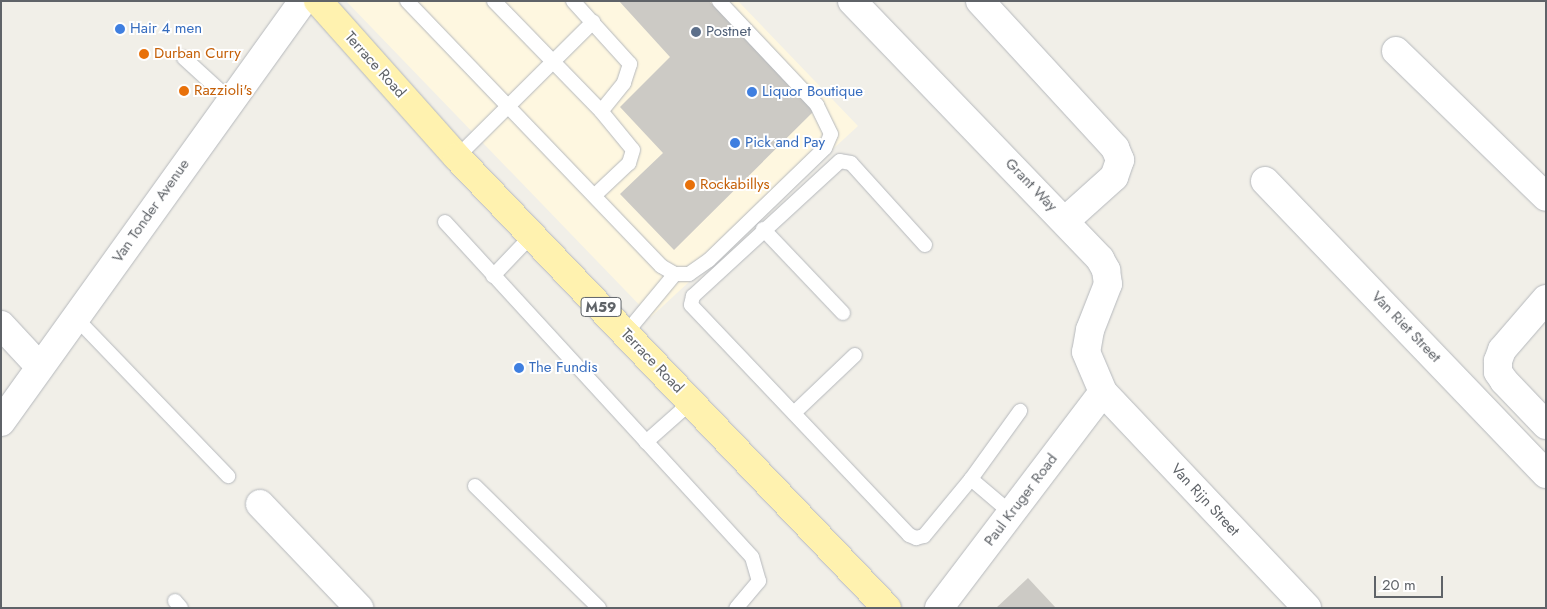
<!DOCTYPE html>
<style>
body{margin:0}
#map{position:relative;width:1547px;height:609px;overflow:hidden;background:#f1efe8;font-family:Jost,sans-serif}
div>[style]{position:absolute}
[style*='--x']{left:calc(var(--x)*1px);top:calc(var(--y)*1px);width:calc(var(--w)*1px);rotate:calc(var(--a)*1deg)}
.commercial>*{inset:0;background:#fef7e0}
.building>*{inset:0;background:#cccac5}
.roads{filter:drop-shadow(0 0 1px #b5b8bc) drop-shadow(0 0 1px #b5b8bc)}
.lane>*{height:14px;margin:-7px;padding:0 7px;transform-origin:7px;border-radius:7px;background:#fff}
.street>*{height:28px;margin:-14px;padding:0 14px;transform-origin:14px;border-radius:14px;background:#fff}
.primary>*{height:28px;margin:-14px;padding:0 14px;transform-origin:14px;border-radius:14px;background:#fff2af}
.dots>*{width:14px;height:14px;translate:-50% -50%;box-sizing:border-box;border:2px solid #fff;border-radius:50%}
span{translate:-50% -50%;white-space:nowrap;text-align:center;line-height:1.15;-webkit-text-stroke:4px #fff;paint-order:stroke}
.shield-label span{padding:1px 4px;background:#fff;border:1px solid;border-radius:4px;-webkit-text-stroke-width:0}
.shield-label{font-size:14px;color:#5f6368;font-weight:700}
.shop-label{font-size:15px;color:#366cbe}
.left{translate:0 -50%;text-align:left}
.service-label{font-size:15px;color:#4e5e75}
.food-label{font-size:15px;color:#c56008}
.street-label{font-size:15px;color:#5f6368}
.frame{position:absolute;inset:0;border:2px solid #5f6368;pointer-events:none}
.scale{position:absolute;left:1374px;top:576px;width:69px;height:22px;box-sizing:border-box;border:2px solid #5f6368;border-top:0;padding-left:6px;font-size:15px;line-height:18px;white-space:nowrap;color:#5f6368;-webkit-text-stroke:4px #fff;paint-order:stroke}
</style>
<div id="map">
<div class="commercial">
<div style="clip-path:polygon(346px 1px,738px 1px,858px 126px,651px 317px)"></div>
</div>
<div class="building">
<div style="clip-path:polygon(619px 1px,709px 1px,817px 108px,674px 250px,620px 194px,663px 153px,620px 107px,670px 57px)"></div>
<div style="clip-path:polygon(1028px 578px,1056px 608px,996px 608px)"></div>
</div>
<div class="roads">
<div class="lane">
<div style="--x:407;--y:1;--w:367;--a:46.2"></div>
<div style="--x:661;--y:266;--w:16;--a:30"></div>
<div style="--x:675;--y:274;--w:14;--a:0"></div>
<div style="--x:689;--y:274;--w:24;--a:-35"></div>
<div style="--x:709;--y:260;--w:161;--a:-44"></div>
<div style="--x:825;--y:148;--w:15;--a:-67"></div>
<div style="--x:831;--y:134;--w:32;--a:-116"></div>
<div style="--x:817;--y:105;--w:143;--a:-133.3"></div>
<div style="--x:494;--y:1;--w:153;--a:45.8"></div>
<div style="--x:601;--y:111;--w:50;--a:50.6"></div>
<div style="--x:633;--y:150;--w:14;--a:107"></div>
<div style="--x:629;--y:163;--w:47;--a:136.7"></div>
<div style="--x:573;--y:1;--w:85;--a:47.9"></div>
<div style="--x:630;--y:64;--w:20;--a:108"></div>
<div style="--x:624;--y:83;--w:36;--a:129"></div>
<div style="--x:184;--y:58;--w:62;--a:42.4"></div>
<div style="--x:457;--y:157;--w:192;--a:-44.8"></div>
<div style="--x:445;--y:222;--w:454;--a:47.5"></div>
<div style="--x:752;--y:557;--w:25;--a:74"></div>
<div style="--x:759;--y:581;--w:35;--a:130"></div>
<div style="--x:763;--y:229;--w:116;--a:46.4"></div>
<div style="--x:925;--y:245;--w:110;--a:-132.1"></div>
<div style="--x:851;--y:163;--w:11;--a:-170"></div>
<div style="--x:840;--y:161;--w:200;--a:137.4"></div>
<div style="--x:693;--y:296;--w:9;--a:103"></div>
<div style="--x:691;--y:305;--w:317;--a:46.5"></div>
<div style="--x:909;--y:535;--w:8;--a:23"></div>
<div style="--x:916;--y:538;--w:8;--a:-14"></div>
<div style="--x:924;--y:536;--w:74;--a:-50.5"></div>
<div style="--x:971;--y:479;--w:52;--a:40.4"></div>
<div style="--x:493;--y:276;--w:57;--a:-46.4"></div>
<div style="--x:75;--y:317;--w:221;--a:46.1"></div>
<div style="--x:626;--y:333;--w:77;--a:-50.3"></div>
<div style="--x:794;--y:413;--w:84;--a:-43.6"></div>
<div style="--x:646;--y:442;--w:60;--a:-41.6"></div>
<div style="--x:971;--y:479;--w:84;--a:-54.2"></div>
<div style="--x:475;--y:486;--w:174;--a:44.5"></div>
<div style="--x:175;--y:601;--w:9;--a:49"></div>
</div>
<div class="street">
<div style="--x:852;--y:1;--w:358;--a:46.1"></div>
<div style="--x:1100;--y:259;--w:13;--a:61"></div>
<div style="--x:1106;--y:270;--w:14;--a:82"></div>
<div style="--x:1108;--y:284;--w:49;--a:111.4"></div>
<div style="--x:1090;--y:330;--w:22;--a:100"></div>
<div style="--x:1086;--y:352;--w:43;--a:67"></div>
<div style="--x:1103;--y:392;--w:297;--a:46.6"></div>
<div style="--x:980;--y:1;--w:200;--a:47.4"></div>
<div style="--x:1115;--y:148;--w:13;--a:67"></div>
<div style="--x:1120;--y:160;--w:18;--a:109"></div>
<div style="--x:1114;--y:177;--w:64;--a:138.1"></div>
<div style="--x:1396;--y:51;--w:209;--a:44.2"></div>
<div style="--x:1265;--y:181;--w:406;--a:46.2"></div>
<div style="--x:1546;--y:299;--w:67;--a:130.8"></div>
<div style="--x:1502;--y:350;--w:12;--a:110"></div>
<div style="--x:1498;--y:361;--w:11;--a:90"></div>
<div style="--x:1498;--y:372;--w:11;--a:56"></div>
<div style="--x:1504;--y:381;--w:61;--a:46.3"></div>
<div style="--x:1;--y:325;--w:57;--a:47.1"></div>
<div style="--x:1;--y:422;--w:518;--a:-54.35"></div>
<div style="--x:260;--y:504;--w:144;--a:46.4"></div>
<div style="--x:939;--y:608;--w:271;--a:-52.8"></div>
</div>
<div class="primary">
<div style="--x:318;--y:1;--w:209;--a:48.3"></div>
<div style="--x:457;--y:157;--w:623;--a:46.37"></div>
</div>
</div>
<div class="dots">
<div style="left:120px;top:29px;background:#3f7fe0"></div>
<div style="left:696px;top:32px;background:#5c6f8a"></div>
<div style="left:144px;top:54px;background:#e8710a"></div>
<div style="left:184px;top:91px;background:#e8710a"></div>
<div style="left:752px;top:92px;background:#3f7fe0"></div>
<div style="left:735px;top:143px;background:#3f7fe0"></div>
<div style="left:690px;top:185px;background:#e8710a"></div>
<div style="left:519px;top:368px;background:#3f7fe0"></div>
</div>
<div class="shield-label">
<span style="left:601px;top:307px">M59</span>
</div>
<div class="shop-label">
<span class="left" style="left:130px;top:29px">Hair 4 men</span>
<span class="left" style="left:762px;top:92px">Liquor Boutique</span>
<span class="left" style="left:745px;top:143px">Pick and Pay</span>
<span class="left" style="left:529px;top:368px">The Fundis</span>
</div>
<div class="service-label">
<span class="left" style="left:706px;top:32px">Postnet</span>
</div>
<div class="food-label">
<span class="left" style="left:154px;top:54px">Durban Curry</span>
<span class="left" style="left:194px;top:91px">Razzioli's</span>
<span class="left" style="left:700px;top:185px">Rockabillys</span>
</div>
<div class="street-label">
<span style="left:375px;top:65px;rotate:48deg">Terrace Road</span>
<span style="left:1031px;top:185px;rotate:46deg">Grant Way</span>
<span style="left:151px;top:211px;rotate:-55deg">Van Tonder Avenue</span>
<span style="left:1406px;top:327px;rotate:46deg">Van Riet Street</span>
<span style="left:652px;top:361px;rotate:46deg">Terrace Road</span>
<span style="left:1021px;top:500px;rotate:-53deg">Paul Kruger Road</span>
<span style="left:1205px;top:500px;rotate:47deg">Van Rijn Street</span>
</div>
<div class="frame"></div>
<div class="scale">20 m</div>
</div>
